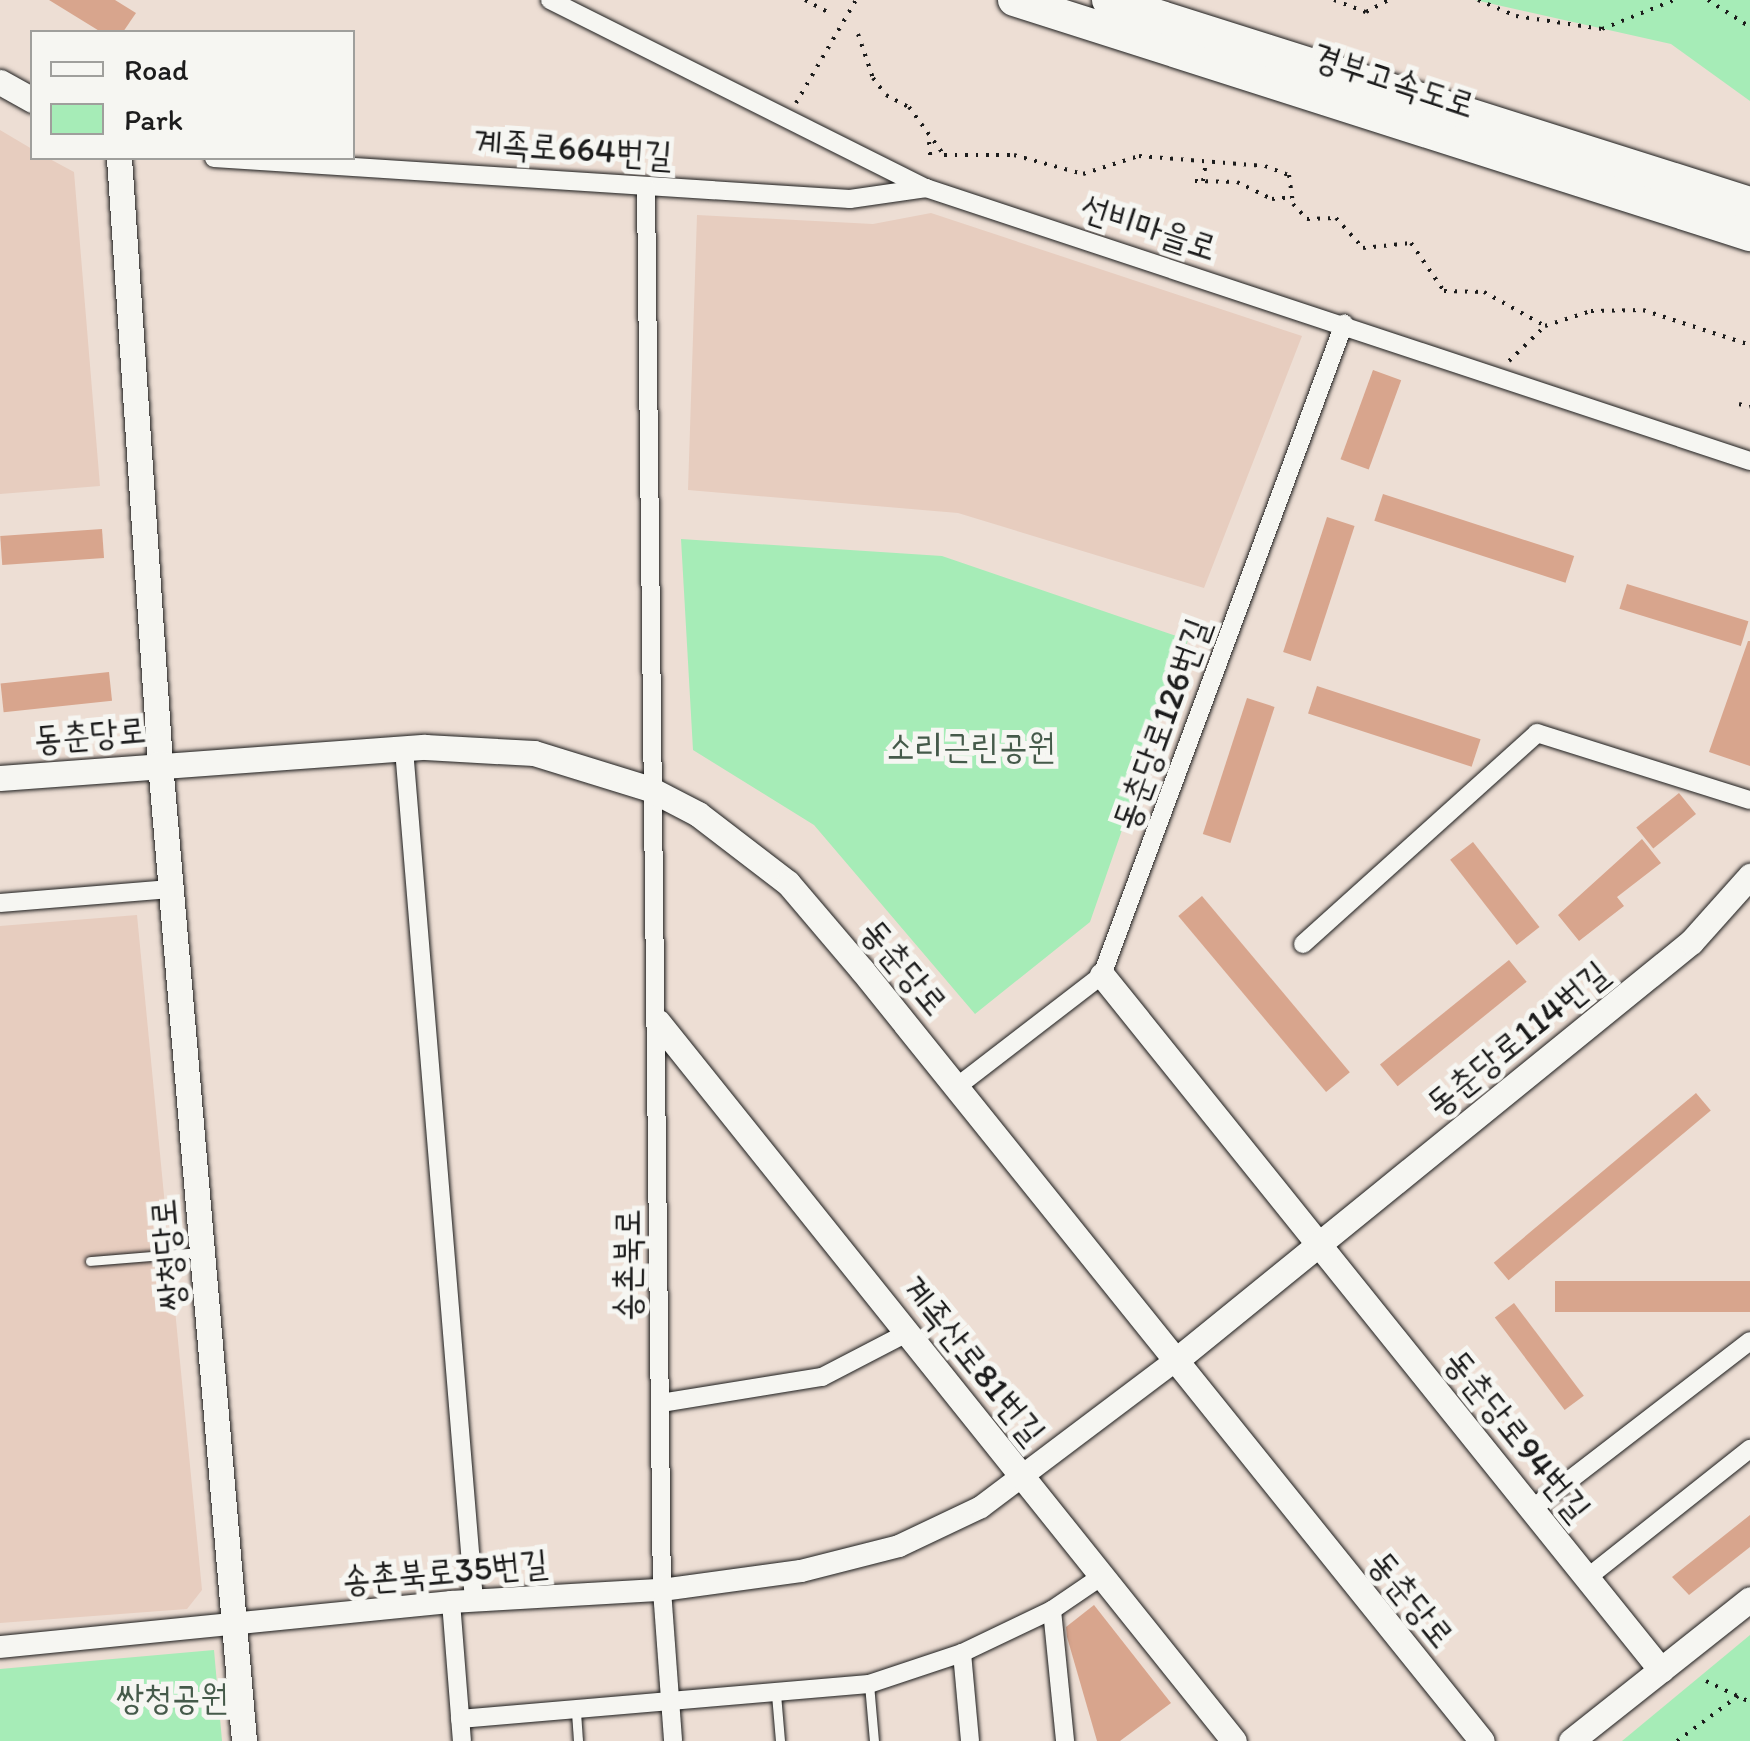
<!DOCTYPE html>
<meta charset="utf-8">
<style>
body{margin:0}
#map{position:relative;width:1750px;height:1741px;overflow:hidden;background:#edded4;font-family:Itim,"Poor Story",sans-serif}
div>[style]{position:absolute}
[style*='--x']{left:calc(var(--x)*1px);top:calc(var(--y)*1px);width:calc(var(--w)*1px);rotate:calc(var(--a)*1deg)}
.built>*{inset:0;background:#e7cdbf}
.green>*{inset:0;background:#a6ecb7}
.building>*{inset:0;background:#d8a58d;transform-origin:0 0}
.path>*{height:4px;margin-top:-2px;transform-origin:0;background:repeating-linear-gradient(90deg,#1c1c1c 0 2.5px,transparent 0 10.5px)}
.roads{filter:drop-shadow(0 0 2px #1c1c1c) drop-shadow(0 0 2px #1c1c1c)}
.service>*{height:9px;margin:-4.5px;padding:0 4.5px;transform-origin:4.5px;border-radius:4.5px;background:#f6f6f2}
.minor>*{height:18px;margin:-9px;padding:0 9px;transform-origin:9px;border-radius:9px;background:#f6f6f2}
.tertiary>*{height:22px;margin:-11px;padding:0 11px;transform-origin:11px;border-radius:11px;background:#f6f6f2}
.secondary>*{height:25px;margin:-12.5px;padding:0 12.5px;transform-origin:12.5px;border-radius:12.5px;background:#f6f6f2}
.motorway>*{height:32px;margin:-16px;padding:0 16px;transform-origin:16px;border-radius:16px;background:#f6f6f2}
span{translate:-50% -50%;white-space:nowrap;text-align:center;line-height:1.15;-webkit-text-stroke:10px #f6f6f2;paint-order:stroke}
.street-label{font-size:35px;color:#1c1c1c}
.park-label{font-size:35px;color:#455a4a}
.legend{position:absolute;left:30px;top:30px;width:325px;height:130px;box-sizing:border-box;background:#f6f6f2;border:2px solid #9f9f9c;margin:0;padding:12px 18px;list-style:none;font-size:30px;color:#1c1c1c}
.legend li{display:flex;align-items:center;gap:20px;height:50px}
.legend b{width:50px;border:2px solid #9f9f9c}
</style>
<div id="map">
<div class="built">
<div style="clip-path:polygon(0 130px,32px 149px,32px 158px,48px 158px,74px 172px,100px 486px,0 494px)"></div>
<div style="clip-path:polygon(931px 213px,1302px 336px,1204px 588px,958px 513px,688px 490px,697px 215px,873px 224px)"></div>
<div style="clip-path:polygon(137px 915px,202px 1590px,187px 1609px,0 1623px,0 926px)"></div>
</div>
<div class="green">
<div style="clip-path:polygon(1475px 0,1750px 0,1750px 101px,1671px 44px)"></div>
<div style="clip-path:polygon(681px 539px,942px 556px,1188px 640px,1090px 922px,975px 1014px,814px 825px,693px 750px)"></div>
<div style="clip-path:polygon(1750px 1635px,1750px 1741px,1622px 1741px)"></div>
<div style="clip-path:polygon(214px 1650px,222px 1741px,0 1741px,0 1669px)"></div>
</div>
<div class="building">
<div style="clip-path:polygon(49px 0,115px 0,136px 13px,123px 32px,101px 32px)"></div>
<div style="left:1373px;top:370px;width:30px;height:95px;rotate:20deg"></div>
<div style="left:1383px;top:494px;width:201px;height:28px;rotate:18deg"></div>
<div style="left:1327px;top:517px;width:29px;height:142px;rotate:18deg"></div>
<div style="left:102px;top:529px;width:29px;height:102px;rotate:86deg"></div>
<div style="left:1627px;top:584px;width:127px;height:26px;rotate:17deg"></div>
<div style="clip-path:polygon(1748px 641px,1750px 641px,1750px 766px,1709px 752px)"></div>
<div style="left:109px;top:672px;width:29px;height:109px;rotate:84deg"></div>
<div style="left:1317px;top:686px;width:172px;height:29px;rotate:18deg"></div>
<div style="left:1247px;top:698px;width:29px;height:143px;rotate:18deg"></div>
<div style="left:1679px;top:793px;width:27px;height:55px;rotate:51deg"></div>
<div style="clip-path:polygon(1642px 839px,1661px 863px,1617px 897px,1624px 906px,1579px 941px,1558px 915px)"></div>
<div style="left:1473px;top:842px;width:108px;height:29px;rotate:52deg"></div>
<div style="left:1202px;top:896px;width:230px;height:31px;rotate:50deg"></div>
<div style="left:1509px;top:960px;width:28px;height:166px;rotate:51deg"></div>
<div style="left:1696px;top:1093px;width:23px;height:264px;rotate:50deg"></div>
<div style="left:1750px;top:1281px;width:31px;height:195px;rotate:90deg"></div>
<div style="left:1514px;top:1303px;width:116px;height:24px;rotate:53deg"></div>
<div style="clip-path:polygon(1750px 1515px,1750px 1547px,1689px 1595px,1672px 1577px)"></div>
<div style="clip-path:polygon(1094px 1605px,1171px 1703px,1120px 1741px,1097px 1741px,1067px 1637px,1066px 1627px)"></div>
</div>
<div class="path">
<div style="--x:805;--y:0;--w:30;--a:28"></div>
<div style="--x:1334;--y:0;--w:34;--a:21"></div>
<div style="--x:1366;--y:12;--w:26;--a:-28"></div>
<div style="--x:1478;--y:0;--w:41;--a:22.8"></div>
<div style="--x:1516;--y:16;--w:87;--a:8.6"></div>
<div style="--x:1602;--y:29;--w:78;--a:-21.9"></div>
<div style="--x:1708;--y:0;--w:50;--a:32.7"></div>
<div style="--x:858;--y:34;--w:46;--a:71.2"></div>
<div style="--x:873;--y:78;--w:21;--a:53"></div>
<div style="--x:886;--y:95;--w:26;--a:28"></div>
<div style="--x:909;--y:107;--w:59;--a:53.9"></div>
<div style="--x:944;--y:155;--w:70;--a:0"></div>
<div style="--x:1014;--y:155;--w:72;--a:15.4"></div>
<div style="--x:1083;--y:174;--w:59;--a:-17.8"></div>
<div style="--x:1139;--y:156;--w:126;--a:4.5"></div>
<div style="--x:1265;--y:166;--w:26;--a:21"></div>
<div style="--x:1289;--y:175;--w:29;--a:82"></div>
<div style="--x:1293;--y:204;--w:21;--a:47"></div>
<div style="--x:1307;--y:219;--w:29;--a:-2"></div>
<div style="--x:1336;--y:218;--w:40;--a:48"></div>
<div style="--x:1363;--y:248;--w:48;--a:-5.9"></div>
<div style="--x:1411;--y:243;--w:58;--a:55.5"></div>
<div style="--x:1444;--y:291;--w:40;--a:1.4"></div>
<div style="--x:1484;--y:292;--w:70;--a:29.1"></div>
<div style="--x:1545;--y:326;--w:48;--a:-18.1"></div>
<div style="--x:1591;--y:311;--w:52;--a:-1.1"></div>
<div style="--x:1643;--y:310;--w:113;--a:18.1"></div>
<div style="--x:796;--y:103;--w:119;--a:-59.8"></div>
<div style="--x:929;--y:142;--w:21;--a:85"></div>
<div style="--x:1195;--y:181;--w:42;--a:1.4"></div>
<div style="--x:1237;--y:182;--w:39;--a:26"></div>
<div style="--x:1272;--y:199;--w:21;--a:-5"></div>
<div style="--x:1203;--y:181;--w:20;--a:-81"></div>
<div style="--x:1509;--y:361;--w:50;--a:-44.2"></div>
<div style="--x:1739;--y:404;--w:11;--a:15"></div>
<div style="--x:1706;--y:1681;--w:49;--a:25.5"></div>
<div style="--x:1677;--y:1741;--w:76;--a:-36.4"></div>
</div>
<div class="roads">
<div class="service">
<div style="--x:90;--y:1261;--w:109;--a:-4.7"></div>
<div style="--x:869;--y:1684;--w:57;--a:85"></div>
<div style="--x:776;--y:1694;--w:47;--a:85.1"></div>
<div style="--x:576;--y:1712;--w:29;--a:86"></div>
</div>
<div class="minor">
<div style="--x:550;--y:0;--w:420;--a:26.6"></div>
<div style="--x:926;--y:188;--w:868;--a:18.33"></div>
<div style="--x:214;--y:158;--w:637;--a:3.69"></div>
<div style="--x:850;--y:199;--w:77;--a:-8.2"></div>
<div style="--x:646;--y:188;--w:1402;--a:89.35"></div>
<div style="--x:662;--y:1590;--w:151;--a:85.8"></div>
<div style="--x:404;--y:749;--w:855;--a:85.3"></div>
<div style="--x:0;--y:903;--w:171;--a:-4.7"></div>
<div style="--x:1303;--y:944;--w:315;--a:-42"></div>
<div style="--x:1537;--y:733;--w:223;--a:17.5"></div>
<div style="--x:958;--y:1086;--w:182;--a:-37.6"></div>
<div style="--x:1102;--y:975;--w:695;--a:-69.61"></div>
<div style="--x:661;--y:1403;--w:163;--a:-9.2"></div>
<div style="--x:822;--y:1377;--w:96;--a:-27.4"></div>
<div style="--x:1532;--y:1509;--w:275;--a:-37.6"></div>
<div style="--x:1587;--y:1578;--w:208;--a:-38.4"></div>
<div style="--x:451;--y:1602;--w:139;--a:85.5"></div>
<div style="--x:1052;--y:1610;--w:132;--a:84.3"></div>
<div style="--x:962;--y:1653;--w:88;--a:84.8"></div>
<div style="--x:460;--y:1719;--w:410;--a:-4.9"></div>
<div style="--x:869;--y:1684;--w:98;--a:-18.4"></div>
<div style="--x:962;--y:1653;--w:100;--a:-25.5"></div>
<div style="--x:1052;--y:1610;--w:60;--a:-34.2"></div>
</div>
<div class="tertiary">
<div style="--x:0;--y:1647;--w:453;--a:-5.7"></div>
<div style="--x:451;--y:1602;--w:211;--a:-3.3"></div>
<div style="--x:662;--y:1590;--w:140;--a:-7.8"></div>
<div style="--x:801;--y:1571;--w:101;--a:-14.3"></div>
<div style="--x:899;--y:1546;--w:91;--a:-25.4"></div>
<div style="--x:981;--y:1507;--w:243;--a:-37"></div>
</div>
<div class="secondary">
<div style="--x:0;--y:82;--w:37;--a:29"></div>
<div style="--x:119;--y:158;--w:606;--a:86.12"></div>
<div style="--x:160;--y:763;--w:982;--a:85.09"></div>
<div style="--x:0;--y:778;--w:426;--a:-4.2"></div>
<div style="--x:425;--y:747;--w:109;--a:3.2"></div>
<div style="--x:534;--y:753;--w:121;--a:17.2"></div>
<div style="--x:650;--y:789;--w:54;--a:27.5"></div>
<div style="--x:698;--y:814;--w:113;--a:37.5"></div>
<div style="--x:788;--y:883;--w:114;--a:49.6"></div>
<div style="--x:862;--y:970;--w:989;--a:51.2"></div>
<div style="--x:1102;--y:975;--w:892;--a:51.19"></div>
<div style="--x:658;--y:1022;--w:921;--a:51.3"></div>
<div style="--x:1175;--y:1361;--w:665;--a:-39.08"></div>
<div style="--x:1691;--y:942;--w:89;--a:-48.2"></div>
<div style="--x:1571;--y:1741;--w:228;--a:-38.4"></div>
</div>
<div class="motorway">
<div style="--x:1014;--y:0;--w:773;--a:17.71"></div>
<div style="--x:1108;--y:0;--w:673;--a:17.55"></div>
</div>
</div>
<div class="street-label">
<span style="left:1394px;top:80px;rotate:18deg">경부고속도로</span>
<span style="left:573px;top:148px;rotate:4deg">계족로664번길</span>
<span style="left:1149px;top:227px;rotate:18deg">선비마을로</span>
<span style="left:1161px;top:724px;rotate:-70deg">동춘당로126번길</span>
<span style="left:90px;top:734px;rotate:-5deg">동춘당로</span>
<span style="left:905px;top:967px;rotate:50deg">동춘당로</span>
<span style="left:1517px;top:1038px;rotate:-39deg">동춘당로114번길</span>
<span style="left:167px;top:1255px;rotate:-95deg">쌍청당로</span>
<span style="left:627px;top:1265px;rotate:-90deg">송촌북로</span>
<span style="left:974px;top:1360px;rotate:51deg">계족산로81번길</span>
<span style="left:1518px;top:1435px;rotate:51deg">동춘당로94번길</span>
<span style="left:445px;top:1571px;rotate:-5deg">송촌북로35번길</span>
<span style="left:1412px;top:1599px;rotate:51deg">동춘당로</span>
</div>
<div class="park-label">
<span style="left:971px;top:746px">소리근린공원</span>
<span style="left:172px;top:1697px">쌍청공원</span>
</div>
<ul class="legend">
<li><b style="height:12px;background:#f6f6f2"></b>Road</li>
<li><b style="height:28px;background:#a6ecb7"></b>Park</li>
</ul>
</div>
